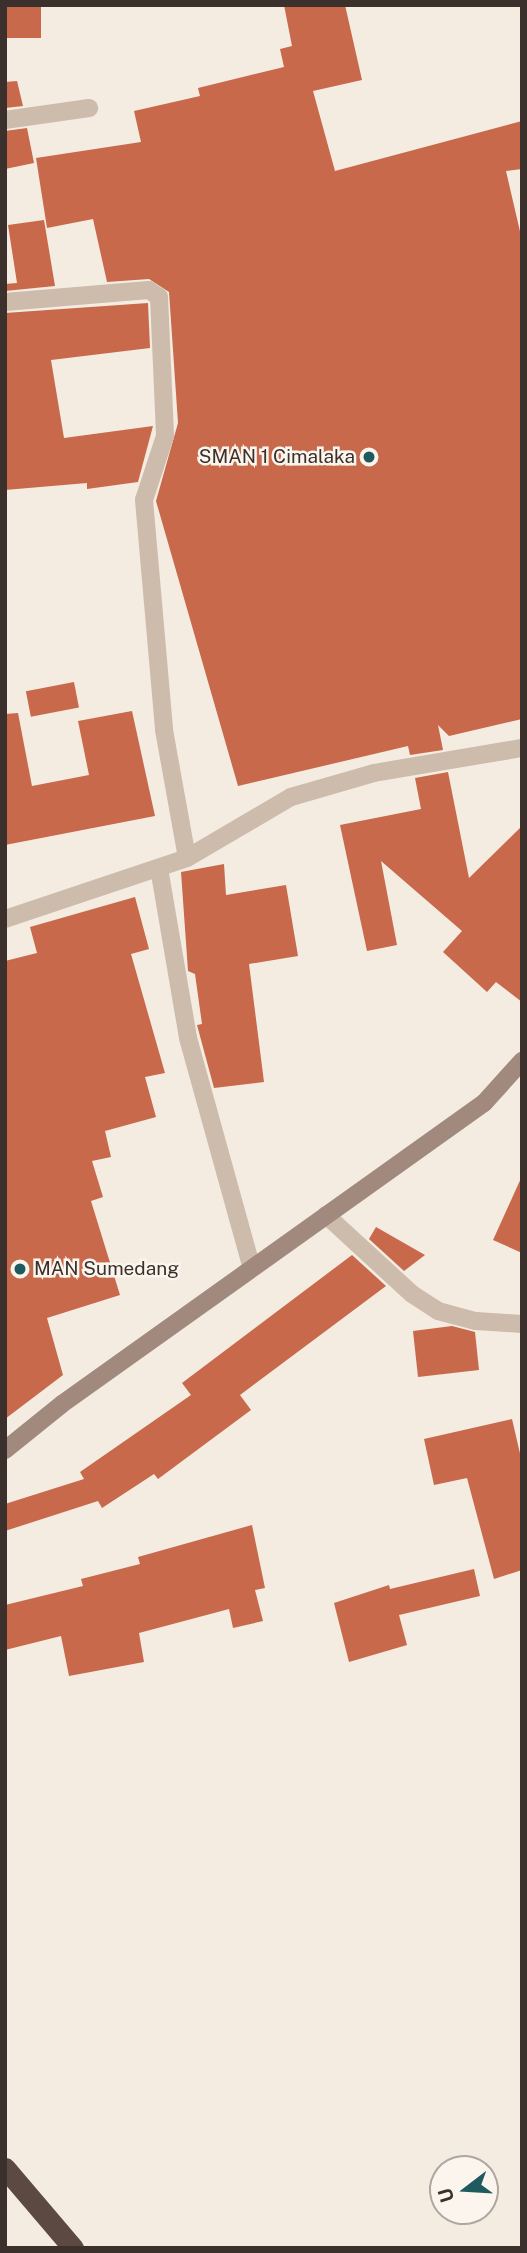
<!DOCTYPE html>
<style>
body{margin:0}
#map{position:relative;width:527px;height:2253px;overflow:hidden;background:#f4ebe1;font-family:"Public Sans",sans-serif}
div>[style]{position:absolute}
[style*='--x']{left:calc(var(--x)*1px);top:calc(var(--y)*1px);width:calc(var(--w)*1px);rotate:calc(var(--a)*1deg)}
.building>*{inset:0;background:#c8694b;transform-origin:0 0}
.street>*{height:18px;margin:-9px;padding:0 9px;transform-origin:9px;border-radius:9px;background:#cdbbac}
.secondary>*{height:18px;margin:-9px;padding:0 9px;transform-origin:9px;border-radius:9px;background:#a18a7d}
.highway>*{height:21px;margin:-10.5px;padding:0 10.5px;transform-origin:10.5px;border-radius:10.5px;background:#5c4a42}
.dots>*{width:19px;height:19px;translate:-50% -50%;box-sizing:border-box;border:4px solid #fbf5ee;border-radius:50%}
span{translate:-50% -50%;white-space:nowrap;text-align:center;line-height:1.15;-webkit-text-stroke:5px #fbf5ee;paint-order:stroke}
.poi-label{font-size:19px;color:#3b302b}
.right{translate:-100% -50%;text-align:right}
.left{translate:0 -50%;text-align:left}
.frame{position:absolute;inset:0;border:7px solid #3b302b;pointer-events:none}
.north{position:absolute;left:429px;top:2155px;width:70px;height:70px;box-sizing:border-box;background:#fbf5ee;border:2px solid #aea6a0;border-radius:50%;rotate:253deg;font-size:19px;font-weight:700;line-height:28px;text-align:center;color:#3b302b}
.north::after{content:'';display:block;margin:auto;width:24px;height:32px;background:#1f5a5e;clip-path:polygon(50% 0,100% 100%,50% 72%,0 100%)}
</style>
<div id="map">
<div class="building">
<div style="left:5px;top:5px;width:36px;height:33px"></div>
<div style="clip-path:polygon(284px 5px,345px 5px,362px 80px,313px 91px,335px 171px,522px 121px,522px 169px,506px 171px,522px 240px,522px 719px,449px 736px,438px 725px,443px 750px,410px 755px,408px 746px,238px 786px,156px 501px,178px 423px,169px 292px,149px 279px,107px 282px,93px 219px,47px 228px,36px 158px,141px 142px,134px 111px,200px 96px,198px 88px,284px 67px,280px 49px,292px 46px)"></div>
<div style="clip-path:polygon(17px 81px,23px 106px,5px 108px,5px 82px)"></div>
<div style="clip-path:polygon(27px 128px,34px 163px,5px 169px,5px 131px)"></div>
<div style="clip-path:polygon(44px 220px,55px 286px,5px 291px,5px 284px,17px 283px,8px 225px)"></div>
<div style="clip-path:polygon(148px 303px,150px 348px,51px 360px,64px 438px,153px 426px,138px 482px,87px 489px,87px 483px,5px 490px,5px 313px)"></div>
<div style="left:74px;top:682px;width:26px;height:49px;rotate:79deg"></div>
<div style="clip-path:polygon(132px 711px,155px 816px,5px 845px,5px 714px,18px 713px,32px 786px,89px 775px,78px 721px)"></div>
<div style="clip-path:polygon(448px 772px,469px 878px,522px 826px,522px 1002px,496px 982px,487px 992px,443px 952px,462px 931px,381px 861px,397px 945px,367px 951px,340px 825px,421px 809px,415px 778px)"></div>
<div style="clip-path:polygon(224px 864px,226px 895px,286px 885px,298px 956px,249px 964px,264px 1082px,214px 1088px,197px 1025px,202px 1024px,195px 974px,188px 971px,181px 872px)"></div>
<div style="clip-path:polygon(135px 897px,149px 949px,131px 954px,165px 1073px,145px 1077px,156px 1117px,105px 1131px,111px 1157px,92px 1161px,103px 1197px,91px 1201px,120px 1295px,47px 1318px,63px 1375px,5px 1419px,5px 961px,37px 953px,30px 927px)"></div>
<div style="clip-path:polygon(522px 1176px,522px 1253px,493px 1240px)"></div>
<div style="clip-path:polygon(376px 1227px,425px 1255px,404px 1271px,369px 1239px)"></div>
<div style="clip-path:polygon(352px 1255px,386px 1286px,240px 1395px,251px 1410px,158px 1479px,154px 1474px,102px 1508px,98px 1501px,5px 1531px,5px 1504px,84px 1479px,80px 1472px,191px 1395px,182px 1383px)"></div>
<div style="clip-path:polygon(452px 1326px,475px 1332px,479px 1370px,418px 1377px,413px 1331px)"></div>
<div style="clip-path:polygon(512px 1419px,522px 1462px,522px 1570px,494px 1579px,467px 1478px,434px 1485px,424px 1439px)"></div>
<div style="clip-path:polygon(252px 1525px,265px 1588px,255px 1590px,263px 1621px,233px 1628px,229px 1609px,139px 1633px,144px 1662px,69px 1676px,61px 1636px,5px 1650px,5px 1605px,83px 1586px,81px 1579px,140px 1564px,138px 1557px)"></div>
<div style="clip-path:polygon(474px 1569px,480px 1596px,399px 1615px,407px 1645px,349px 1662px,334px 1603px,389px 1585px,390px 1589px)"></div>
</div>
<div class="street">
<div style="--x:5;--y:120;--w:85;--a:-8.1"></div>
<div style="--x:5;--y:302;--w:144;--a:-4.8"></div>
<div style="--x:149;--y:290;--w:12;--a:35"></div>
<div style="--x:159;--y:297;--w:139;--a:87.5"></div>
<div style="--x:165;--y:436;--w:67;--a:108.2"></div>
<div style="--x:144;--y:500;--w:231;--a:85"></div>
<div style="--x:164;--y:730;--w:130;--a:79.8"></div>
<div style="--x:159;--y:868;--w:172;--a:80.3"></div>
<div style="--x:188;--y:1038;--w:239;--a:74.5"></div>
<div style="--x:5;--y:919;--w:192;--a:-18.5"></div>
<div style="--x:187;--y:858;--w:121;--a:-30.4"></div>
<div style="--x:291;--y:797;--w:86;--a:-16.1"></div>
<div style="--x:374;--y:773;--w:150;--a:-9.6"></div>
<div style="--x:326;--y:1215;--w:117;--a:42.6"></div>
<div style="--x:412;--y:1294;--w:31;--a:33"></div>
<div style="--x:438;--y:1311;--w:39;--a:15"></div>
<div style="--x:476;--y:1321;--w:46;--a:3.7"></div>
</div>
<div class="secondary">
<div style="--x:5;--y:1450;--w:73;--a:-38.9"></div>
<div style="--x:62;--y:1404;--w:518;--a:-35.5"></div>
<div style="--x:484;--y:1103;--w:57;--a:-47.9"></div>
</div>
<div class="highway">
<div style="--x:5;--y:2168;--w:105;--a:49.6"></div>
</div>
<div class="dots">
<div style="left:369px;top:457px;background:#1f5a5e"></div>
<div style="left:20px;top:1269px;background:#1f5a5e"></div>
</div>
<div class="poi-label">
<span class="right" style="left:355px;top:457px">SMAN 1 Cimalaka</span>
<span class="left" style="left:34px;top:1269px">MAN Sumedang</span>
</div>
<div class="frame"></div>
<div class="north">U</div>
</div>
